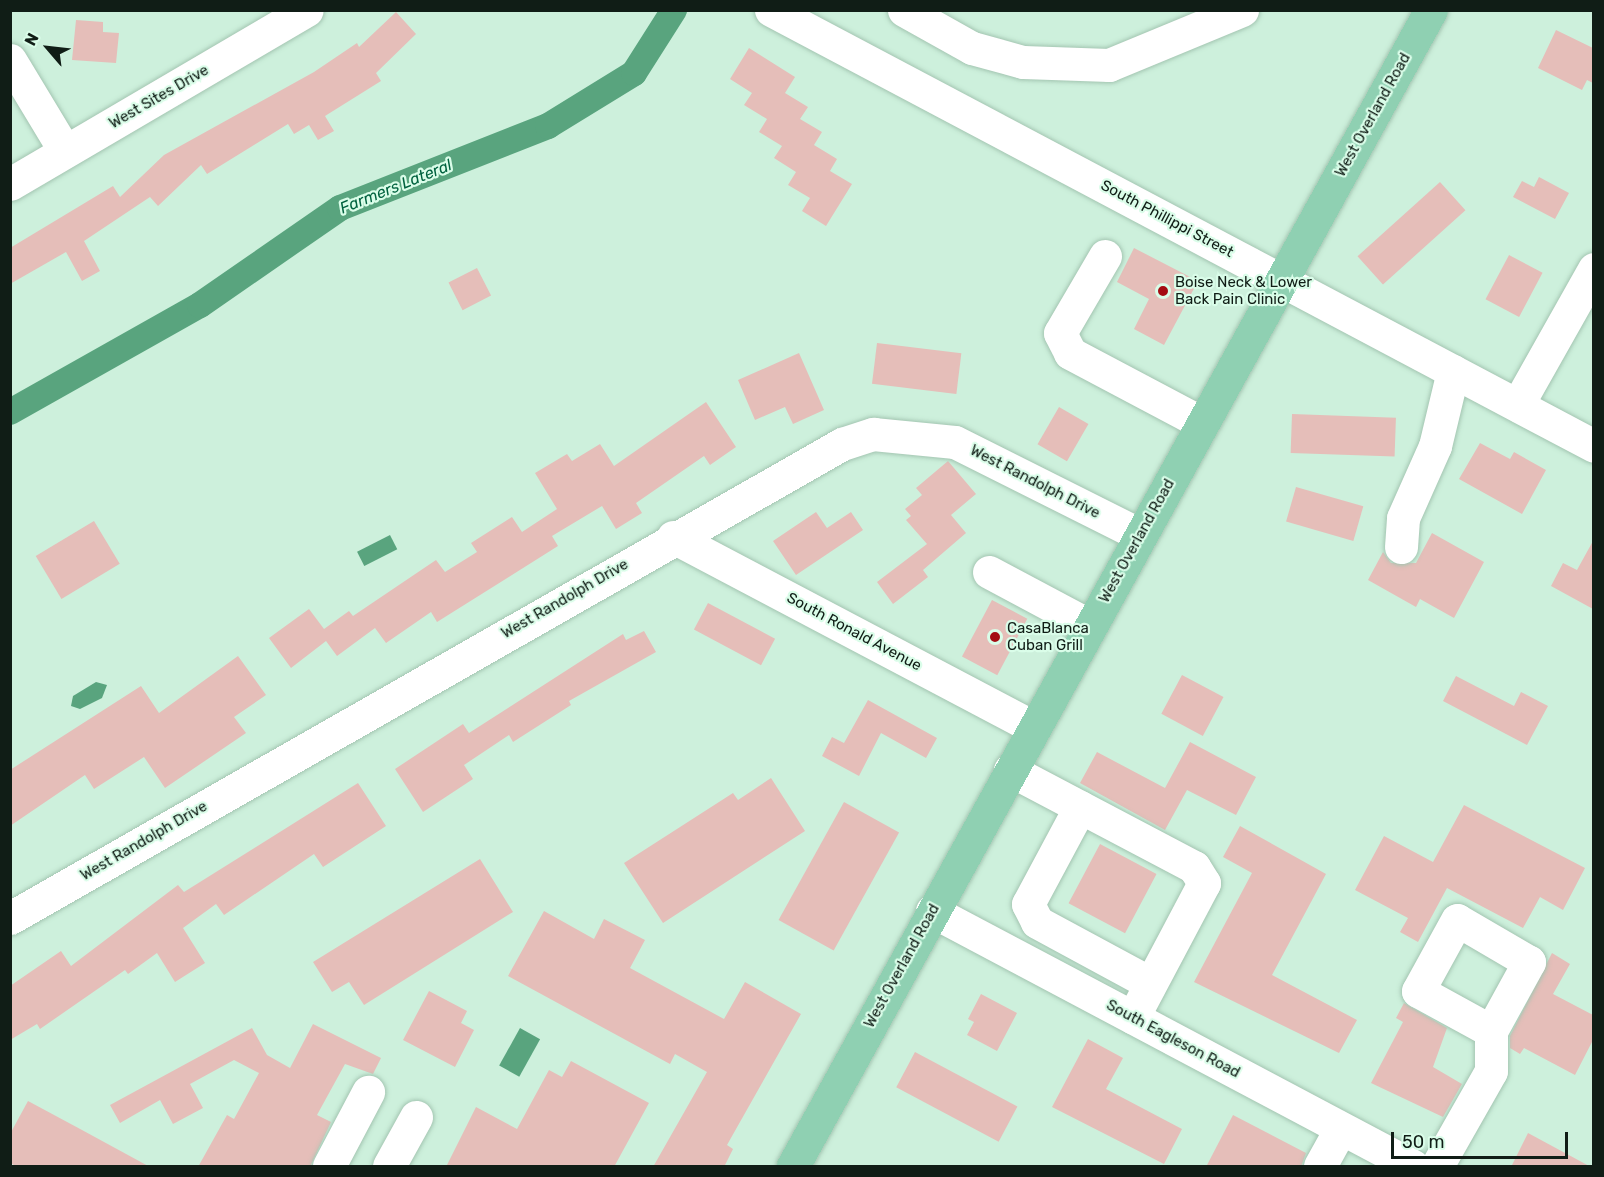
<!DOCTYPE html>
<style>
body{margin:0}
#map{position:relative;width:1604px;height:1177px;overflow:hidden;background:#cdf0dc;font-family:Rubik,sans-serif}
div>[style]{position:absolute}
[style*='--x']{left:calc(var(--x)*1px);top:calc(var(--y)*1px);width:calc(var(--w)*1px);rotate:calc(var(--a)*1deg)}
.water>*{inset:0;background:#59a47e;transform-origin:0 0}
.canal>*{height:26px;margin:-13px;padding:0 13px;transform-origin:13px;border-radius:13px;background:#59a47e}
.building>*{inset:0;background:#e5beb9;transform-origin:0 0}
.roads{filter:drop-shadow(0 0 2px #a3c5b1) drop-shadow(0 0 2px #a3c5b1)}
.minor>*{height:33px;margin:-16.5px;padding:0 16.5px;transform-origin:16.5px;border-radius:16.5px;background:#fff}
.major>*{height:33px;margin:-16.5px;padding:0 16.5px;transform-origin:16.5px;border-radius:16.5px;background:#8fd0b2}
.dots>*{width:16px;height:16px;translate:-50% -50%;box-sizing:border-box;border:3px solid #dafde9;border-radius:50%}
span{translate:-50% -50%;white-space:nowrap;text-align:center;line-height:1.15;-webkit-text-stroke:4.5px #dafde9;paint-order:stroke}
.street-label{font-size:15px;color:#101d16}
.poi-label{font-size:15px;color:#101d16}
.left{translate:0 -50%;text-align:left}
.water-label{font-size:16px;color:#00623f;font-style:italic}
.frame{position:absolute;inset:0;border:12px solid #101d16;pointer-events:none}
.north{position:absolute;left:18px;top:18px;width:60px;height:60px;-webkit-text-stroke:4px #dafde9;paint-order:stroke;rotate:298deg;font-size:16px;font-weight:700;line-height:24px;text-align:center;color:#101d16}
.north::after{content:'';display:block;margin:auto;width:21px;height:27px;background:#101d16;clip-path:polygon(50% 0,100% 100%,50% 72%,0 100%)}
.scale{position:absolute;left:1391px;top:1132px;width:177px;height:27px;box-sizing:border-box;border:3px solid #101d16;border-top:0;padding-left:8px;font-size:18px;line-height:21px;white-space:nowrap;color:#101d16;-webkit-text-stroke:4px #dafde9;paint-order:stroke}
</style>
<div id="map">
<div class="water">
<div style="left:390px;top:535px;width:16px;height:37px;rotate:63deg"></div>
<div style="clip-path:polygon(96px 682px,107px 685px,102px 698px,80px 709px,71px 706px,73px 696px)"></div>
<div style="left:520px;top:1028px;width:23px;height:43px;rotate:29deg"></div>
</div>
<div class="canal">
<div style="--x:10;--y:412;--w:218;--a:-29.4"></div>
<div style="--x:200;--y:305;--w:170;--a:-34.7"></div>
<div style="--x:340;--y:208;--w:224;--a:-21.5"></div>
<div style="--x:548;--y:126;--w:101;--a:-31.6"></div>
<div style="--x:634;--y:73;--w:75;--a:-57.6"></div>
</div>
<div class="building">
<div style="clip-path:polygon(396px 12px,416px 34px,376px 73px,381px 81px,325px 116px,334px 131px,318px 140px,309px 125px,294px 134px,288px 124px,207px 174px,201px 165px,158px 206px,150px 197px,84px 241px,100px 271px,82px 281px,66px 252px,10px 284px,10px 248px,113px 186px,120px 197px,164px 155px,314px 72px,357px 43px,359px 47px)"></div>
<div style="clip-path:polygon(76px 20px,103px 22px,103px 32px,119px 33px,116px 63px,72px 60px)"></div>
<div style="clip-path:polygon(1556px 30px,1593px 48px,1593px 83px,1587px 80px,1582px 90px,1538px 68px)"></div>
<div style="clip-path:polygon(749px 48px,795px 77px,785px 93px,808px 107px,800px 119px,822px 132px,814px 145px,837px 159px,830px 171px,852px 184px,826px 226px,802px 211px,810px 198px,788px 185px,796px 172px,774px 158px,782px 146px,759px 132px,767px 119px,744px 105px,752px 93px,730px 79px)"></div>
<div style="clip-path:polygon(1539px 177px,1569px 193px,1555px 219px,1513px 197px,1522px 181px,1534px 187px)"></div>
<div style="left:1440px;top:182px;width:38px;height:111px;rotate:48deg"></div>
<div style="clip-path:polygon(1134px 248px,1198px 281px,1164px 345px,1134px 329px,1149px 299px,1117px 282px)"></div>
<div style="left:1509px;top:255px;width:38px;height:50px;rotate:28deg"></div>
<div style="left:477px;top:268px;width:31px;height:32px;rotate:63deg"></div>
<div style="left:877px;top:343px;width:85px;height:41px;rotate:7deg"></div>
<div style="clip-path:polygon(799px 353px,824px 410px,793px 424px,785px 407px,755px 420px,738px 380px)"></div>
<div style="clip-path:polygon(706px 402px,736px 447px,710px 465px,704px 456px,636px 503px,642px 513px,616px 529px,602px 506px,552px 536px,558px 546px,437px 622px,431px 612px,386px 643px,375px 628px,337px 656px,326px 641px,291px 668px,269px 638px,309px 609px,324px 629px,349px 611px,353px 616px,436px 560px,445px 572px,477px 552px,471px 543px,512px 517px,522px 532px,557px 509px,535px 473px,567px 454px,572px 461px,600px 444px,614px 466px)"></div>
<div style="left:1059px;top:407px;width:34px;height:43px;rotate:30deg"></div>
<div style="left:1292px;top:414px;width:104px;height:39px;rotate:2deg"></div>
<div style="clip-path:polygon(1480px 443px,1510px 459px,1514px 452px,1546px 470px,1522px 514px,1459px 479px)"></div>
<div style="clip-path:polygon(948px 461px,976px 494px,951px 515px,966px 533px,923px 570px,928px 577px,893px 604px,877px 582px,927px 544px,906px 520px,911px 516px,905px 509px,922px 495px,916px 488px)"></div>
<div style="left:1296px;top:487px;width:70px;height:36px;rotate:16deg"></div>
<div style="clip-path:polygon(816px 512px,827px 528px,851px 512px,863px 530px,796px 575px,773px 541px)"></div>
<div style="left:94px;top:521px;width:50px;height:68px;rotate:59deg"></div>
<div style="clip-path:polygon(1432px 533px,1484px 562px,1454px 618px,1420px 599px,1416px 607px,1368px 580px,1383px 552px,1391px 563px,1416px 563px)"></div>
<div style="clip-path:polygon(1593px 541px,1593px 609px,1551px 586px,1563px 563px,1577px 570px)"></div>
<div style="left:992px;top:600px;width:40px;height:64px;rotate:28deg"></div>
<div style="left:708px;top:603px;width:76px;height:30px;rotate:28deg"></div>
<div style="clip-path:polygon(644px 631px,656px 652px,569px 701px,571px 705px,513px 742px,509px 735px,464px 765px,473px 779px,423px 812px,395px 769px,463px 724px,469px 733px,623px 634px,626px 640px)"></div>
<div style="clip-path:polygon(238px 656px,266px 695px,234px 717px,246px 733px,165px 788px,144px 757px,94px 789px,85px 775px,10px 826px,10px 770px,141px 686px,159px 713px)"></div>
<div style="left:1182px;top:675px;width:47px;height:44px;rotate:28deg"></div>
<div style="clip-path:polygon(1456px 676px,1514px 706px,1521px 692px,1548px 706px,1527px 745px,1443px 701px)"></div>
<div style="clip-path:polygon(868px 700px,937px 738px,926px 758px,881px 733px,859px 776px,822px 756px,832px 737px,844px 743px)"></div>
<div style="clip-path:polygon(1190px 742px,1256px 777px,1236px 815px,1187px 790px,1165px 830px,1080px 783px,1097px 752px,1165px 788px)"></div>
<div style="clip-path:polygon(771px 778px,805px 831px,663px 923px,624px 863px,733px 793px,738px 800px)"></div>
<div style="clip-path:polygon(358px 783px,386px 826px,323px 867px,314px 854px,224px 915px,216px 904px,183px 928px,205px 963px,175px 982px,157px 953px,128px 974px,125px 970px,40px 1029px,37px 1024px,10px 1040px,10px 986px,61px 951px,71px 966px,178px 885px,184px 892px)"></div>
<div style="left:844px;top:802px;width:63px;height:135px;rotate:29deg"></div>
<div style="clip-path:polygon(1464px 805px,1585px 868px,1563px 910px,1540px 897px,1523px 928px,1447px 888px,1418px 942px,1400px 932px,1408px 918px,1355px 890px,1384px 836px,1433px 862px)"></div>
<div style="clip-path:polygon(1240px 826px,1326px 874px,1272px 975px,1357px 1020px,1339px 1053px,1194px 982px,1252px 873px,1223px 857px)"></div>
<div style="left:1100px;top:844px;width:64px;height:67px;rotate:28deg"></div>
<div style="clip-path:polygon(480px 859px,513px 912px,364px 1005px,349px 982px,332px 992px,313px 962px)"></div>
<div style="clip-path:polygon(544px 911px,594px 939px,604px 919px,645px 940px,630px 968px,724px 1019px,745px 982px,801px 1014px,727px 1145px,733px 1149px,724px 1167px,653px 1167px,707px 1072px,675px 1054px,670px 1064px,508px 976px)"></div>
<div style="clip-path:polygon(1552px 953px,1570px 964px,1553px 994px,1593px 1015px,1593px 1040px,1575px 1075px,1524px 1048px,1520px 1054px,1510px 1048px,1510px 1036px)"></div>
<div style="clip-path:polygon(429px 991px,467px 1011px,461px 1023px,474px 1030px,455px 1067px,403px 1040px)"></div>
<div style="clip-path:polygon(981px 994px,1017px 1013px,997px 1051px,967px 1035px,974px 1022px,968px 1019px)"></div>
<div style="clip-path:polygon(1404px 1003px,1447px 1028px,1433px 1067px,1462px 1084px,1443px 1117px,1371px 1083px,1403px 1022px,1396px 1018px)"></div>
<div style="clip-path:polygon(313px 1024px,381px 1058px,373px 1074px,345px 1064px,317px 1115px,331px 1122px,310px 1167px,198px 1167px,227px 1115px,234px 1119px,259px 1073px,234px 1060px,190px 1084px,203px 1108px,173px 1124px,160px 1100px,120px 1123px,110px 1105px,252px 1028px,267px 1055px,290px 1068px)"></div>
<div style="clip-path:polygon(1088px 1039px,1123px 1058px,1106px 1089px,1182px 1129px,1164px 1164px,1052px 1107px)"></div>
<div style="left:915px;top:1052px;width:116px;height:40px;rotate:28deg"></div>
<div style="clip-path:polygon(571px 1061px,649px 1103px,614px 1167px,446px 1167px,476px 1107px,517px 1129px,549px 1070px,562px 1077px)"></div>
<div style="clip-path:polygon(28px 1101px,82px 1130px,150px 1167px,18px 1167px,10px 1163px,10px 1134px)"></div>
<div style="clip-path:polygon(1233px 1115px,1306px 1153px,1301px 1167px,1206px 1167px)"></div>
<div style="clip-path:polygon(1528px 1133px,1591px 1167px,1511px 1167px)"></div>
</div>
<div class="roads">
<div class="minor">
<div style="--x:771;--y:10;--w:931;--a:27.91"></div>
<div style="--x:904;--y:10;--w:78;--a:29.2"></div>
<div style="--x:972;--y:48;--w:53;--a:15.4"></div>
<div style="--x:1023;--y:62;--w:86;--a:2"></div>
<div style="--x:1109;--y:65;--w:144;--a:-22.5"></div>
<div style="--x:10;--y:60;--w:106;--a:58.9"></div>
<div style="--x:10;--y:184;--w:344;--a:-30.4"></div>
<div style="--x:1105;--y:256;--w:89;--a:120.3"></div>
<div style="--x:1060;--y:333;--w:22;--a:63"></div>
<div style="--x:1070;--y:353;--w:149;--a:27.9"></div>
<div style="--x:1518;--y:404;--w:155;--a:-60.6"></div>
<div style="--x:673;--y:537;--w:408;--a:27.8"></div>
<div style="--x:1401;--y:547;--w:29;--a:-86"></div>
<div style="--x:1403;--y:518;--w:79;--a:-66"></div>
<div style="--x:1435;--y:446;--w:77;--a:-76.5"></div>
<div style="--x:989;--y:572;--w:115;--a:28.1"></div>
<div style="--x:1010;--y:770;--w:208;--a:27.8"></div>
<div style="--x:1194;--y:867;--w:19;--a:58"></div>
<div style="--x:1204;--y:883;--w:152;--a:117.9"></div>
<div style="--x:1080;--y:807;--w:110;--a:118.2"></div>
<div style="--x:1028;--y:904;--w:20;--a:63"></div>
<div style="--x:1037;--y:922;--w:128;--a:28.4"></div>
<div style="--x:932;--y:911;--w:544;--a:27.93"></div>
<div style="--x:10;--y:918;--w:958;--a:-29.67"></div>
<div style="--x:842;--y:444;--w:33;--a:-18"></div>
<div style="--x:873;--y:434;--w:82;--a:5.6"></div>
<div style="--x:955;--y:442;--w:208;--a:26.6"></div>
<div style="--x:329;--y:1166;--w:84;--a:-62.2"></div>
<div style="--x:389;--y:1166;--w:56;--a:-61.1"></div>
<div style="--x:1320;--y:1166;--w:43;--a:-61.1"></div>
<div style="--x:1437;--y:1166;--w:109;--a:-60.4"></div>
<div style="--x:1491;--y:1071;--w:40;--a:-90"></div>
<div style="--x:1491;--y:1031;--w:79;--a:-61.2"></div>
<div style="--x:1529;--y:962;--w:83;--a:-149.7"></div>
<div style="--x:1457;--y:920;--w:81;--a:118.8"></div>
<div style="--x:1418;--y:991;--w:83;--a:28.7"></div>
</div>
<div class="major">
<div style="--x:793;--y:1166;--w:1320;--a:-61.11"></div>
</div>
</div>
<div class="dots">
<div style="left:1163px;top:291px;background:#a40c13"></div>
<div style="left:995px;top:637px;background:#a40c13"></div>
</div>
<div class="street-label">
<span style="left:159px;top:97px;rotate:-30deg">West Sites Drive</span>
<span style="left:1373px;top:115px;rotate:-61deg">West Overland Road</span>
<span style="left:1167px;top:219px;rotate:28deg">South Phillippi Street</span>
<span style="left:1035px;top:482px;rotate:27deg">West Randolph Drive</span>
<span style="left:1137px;top:541px;rotate:-61deg">West Overland Road</span>
<span style="left:565px;top:599px;rotate:-30deg">West Randolph Drive</span>
<span style="left:854px;top:632px;rotate:28deg">South Ronald Avenue</span>
<span style="left:144px;top:841px;rotate:-30deg">West Randolph Drive</span>
<span style="left:902px;top:966px;rotate:-61deg">West Overland Road</span>
<span style="left:1173px;top:1039px;rotate:28deg">South Eagleson Road</span>
</div>
<div class="poi-label">
<span class="left" style="left:1175px;top:291px">Boise Neck &amp; Lower<br>Back Pain Clinic</span>
<span class="left" style="left:1007px;top:637px">CasaBlanca<br>Cuban Grill</span>
</div>
<div class="water-label">
<span style="left:396px;top:187px;rotate:-22deg">Farmers Lateral</span>
</div>
<div class="frame"></div>
<div class="north">N</div>
<div class="scale">50 m</div>
</div>
